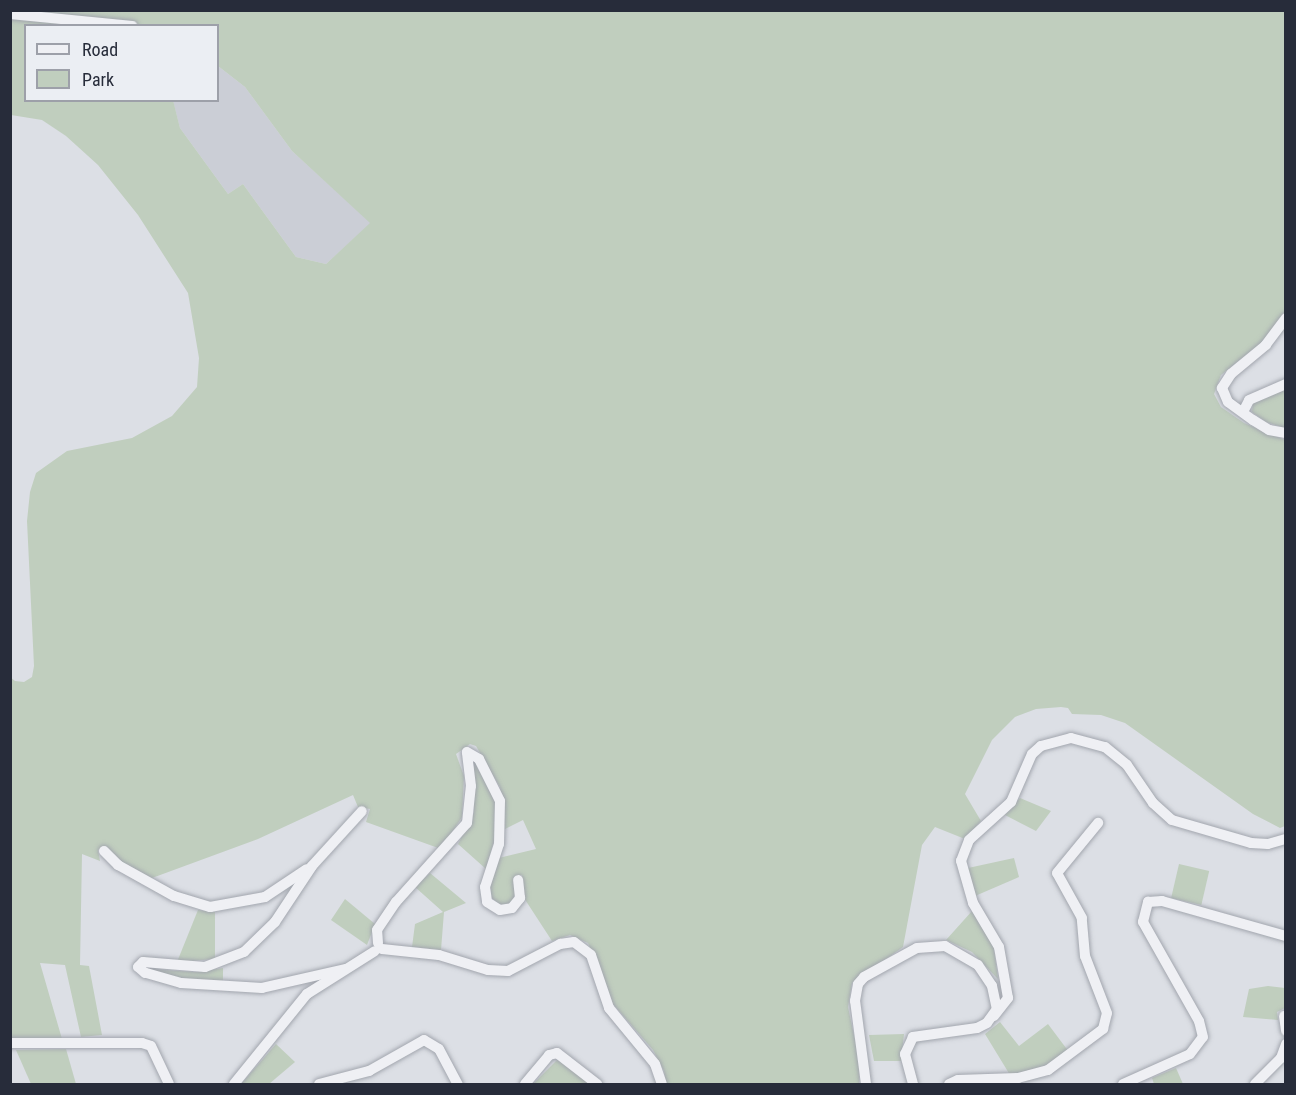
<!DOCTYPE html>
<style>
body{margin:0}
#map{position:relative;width:1296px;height:1095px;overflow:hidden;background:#dcdfe5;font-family:"Roboto Condensed",sans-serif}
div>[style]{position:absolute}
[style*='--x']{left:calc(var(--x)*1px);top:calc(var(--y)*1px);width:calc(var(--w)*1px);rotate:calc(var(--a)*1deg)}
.built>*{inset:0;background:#cbced6}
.green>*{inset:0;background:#c0cebe;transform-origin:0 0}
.roads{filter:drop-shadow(0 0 2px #a2a6ae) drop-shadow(0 0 2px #a2a6ae)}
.street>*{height:10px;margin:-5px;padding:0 5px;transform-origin:5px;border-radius:5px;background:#eff0f4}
span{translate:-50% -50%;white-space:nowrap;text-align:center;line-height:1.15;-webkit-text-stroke:4.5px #ebeef3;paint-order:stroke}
.frame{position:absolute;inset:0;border:12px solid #272c3a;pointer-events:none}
.legend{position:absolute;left:24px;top:24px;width:195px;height:78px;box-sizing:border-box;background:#ebeef3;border:2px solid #9da0a9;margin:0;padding:8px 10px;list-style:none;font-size:18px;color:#272c3a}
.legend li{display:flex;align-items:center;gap:12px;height:30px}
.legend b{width:30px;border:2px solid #9da0a9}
</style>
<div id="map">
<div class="built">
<div style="clip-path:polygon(218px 66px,245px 87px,292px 151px,371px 223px,326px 264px,296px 257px,243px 184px,228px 194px,180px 128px,173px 101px,218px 100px)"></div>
</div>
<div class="green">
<div style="clip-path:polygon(evenodd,11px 11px,1285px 11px,1285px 324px,1221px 375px,1214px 394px,1221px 407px,1244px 423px,1285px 440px,1285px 826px,1280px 828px,1253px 814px,1125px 723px,1101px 715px,1072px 714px,1068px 708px,1061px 707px,1036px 709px,1015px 717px,992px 740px,965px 794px,981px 821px,965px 839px,935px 827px,922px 845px,903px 947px,852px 983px,848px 1007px,860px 1064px,859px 1084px,666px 1084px,664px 1071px,653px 1050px,613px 1004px,588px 943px,570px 935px,552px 941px,524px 898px,522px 875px,513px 878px,516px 893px,510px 904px,500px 905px,492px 898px,490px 886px,499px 858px,536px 849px,523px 820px,505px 829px,500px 787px,476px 746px,470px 744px,456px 754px,464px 776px,462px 817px,441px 849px,366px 822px,370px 809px,358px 807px,353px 795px,258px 839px,152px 878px,116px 859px,106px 846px,98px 850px,100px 861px,82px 854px,80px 965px,89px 966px,102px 1035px,81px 1037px,65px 965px,40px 963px,62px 1039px,11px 1038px,10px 677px,15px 681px,24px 682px,32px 677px,34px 666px,27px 521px,30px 492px,36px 473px,67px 451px,132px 438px,172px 416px,197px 387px,199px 358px,188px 293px,138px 215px,98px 165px,66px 136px,42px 120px,11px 115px,11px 11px,26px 26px,218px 26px,218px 66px,245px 87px,292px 151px,370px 223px,326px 264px,296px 257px,243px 184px,228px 194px,180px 128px,173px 100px,26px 100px,26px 26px)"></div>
<div style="clip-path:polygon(1285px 389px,1285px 428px,1266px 422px,1252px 412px,1253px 403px)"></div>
<div style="clip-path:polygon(474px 762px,495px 800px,494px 841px,486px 869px,458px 844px,474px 813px)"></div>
<div style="clip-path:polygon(1020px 798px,1051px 811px,1036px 831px,1005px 815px)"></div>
<div style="clip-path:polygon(1014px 858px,1019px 877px,975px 896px,968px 868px)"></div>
<div style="left:1179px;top:864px;width:31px;height:35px;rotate:13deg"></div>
<div style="clip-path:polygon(430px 873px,466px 903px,444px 912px,441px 950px,412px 947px,415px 924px,443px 912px,415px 887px)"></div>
<div style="clip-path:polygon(345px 899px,375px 924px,367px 945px,331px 920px)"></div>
<div style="clip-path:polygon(198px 910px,215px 912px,215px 959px,177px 962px)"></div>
<div style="clip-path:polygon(972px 911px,993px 941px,998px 979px,972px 952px,946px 940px)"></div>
<div style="clip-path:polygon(223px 968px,223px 982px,186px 979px,146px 969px,195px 972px)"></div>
<div style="clip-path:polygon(1268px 986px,1285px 988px,1285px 1008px,1277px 1012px,1278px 1020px,1243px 1017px,1249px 989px)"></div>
<div style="clip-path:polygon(1000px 1022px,1019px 1046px,1048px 1024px,1069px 1052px,1043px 1067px,1010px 1075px,985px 1034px)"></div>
<div style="clip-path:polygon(904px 1034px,901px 1061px,874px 1061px,869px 1035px)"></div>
<div style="clip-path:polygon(276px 1044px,295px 1062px,269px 1084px,241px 1084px)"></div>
<div style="clip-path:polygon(66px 1049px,76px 1084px,31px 1084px,16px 1050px)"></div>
<div style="clip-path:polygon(557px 1060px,559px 1060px,590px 1084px,533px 1084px)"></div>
<div style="clip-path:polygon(1176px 1068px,1183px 1084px,1154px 1084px,1152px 1078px)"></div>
</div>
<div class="roads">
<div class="street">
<div style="--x:10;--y:14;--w:123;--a:5.6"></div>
<div style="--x:1286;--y:318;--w:34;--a:127"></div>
<div style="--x:1266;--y:345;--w:45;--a:140.4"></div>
<div style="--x:1231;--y:374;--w:17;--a:123"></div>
<div style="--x:1222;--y:388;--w:15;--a:67"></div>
<div style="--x:1228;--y:402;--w:31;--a:36"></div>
<div style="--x:1253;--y:420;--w:19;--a:32"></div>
<div style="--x:1269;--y:430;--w:17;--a:10"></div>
<div style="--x:1243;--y:412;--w:13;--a:-63"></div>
<div style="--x:1249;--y:400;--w:40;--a:-23.4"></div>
<div style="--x:104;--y:851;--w:20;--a:45"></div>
<div style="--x:118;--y:865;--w:64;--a:29"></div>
<div style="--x:174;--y:896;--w:38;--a:17"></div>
<div style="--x:210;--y:907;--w:56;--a:-10.3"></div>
<div style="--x:265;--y:897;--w:50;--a:-33.7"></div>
<div style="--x:378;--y:943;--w:13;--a:-94"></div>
<div style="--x:377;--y:930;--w:34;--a:-56"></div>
<div style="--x:396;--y:902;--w:106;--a:-48.1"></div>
<div style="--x:467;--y:823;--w:37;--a:-84"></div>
<div style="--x:471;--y:786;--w:34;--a:-97"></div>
<div style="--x:467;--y:752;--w:14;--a:30"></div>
<div style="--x:479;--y:759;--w:47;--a:63.4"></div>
<div style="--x:500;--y:801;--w:43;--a:91.3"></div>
<div style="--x:499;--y:844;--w:45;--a:108"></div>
<div style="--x:485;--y:887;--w:15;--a:82"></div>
<div style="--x:487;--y:902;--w:15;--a:32"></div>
<div style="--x:500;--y:910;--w:12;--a:-9"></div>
<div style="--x:512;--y:908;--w:13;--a:-51"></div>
<div style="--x:520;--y:898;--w:18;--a:-96"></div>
<div style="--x:382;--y:949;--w:57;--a:6"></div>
<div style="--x:439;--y:955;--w:51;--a:17"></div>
<div style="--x:488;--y:970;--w:20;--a:3"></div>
<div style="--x:508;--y:971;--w:59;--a:-27.4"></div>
<div style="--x:560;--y:944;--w:14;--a:-8"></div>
<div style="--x:574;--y:942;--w:21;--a:37"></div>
<div style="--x:591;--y:955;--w:56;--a:71.2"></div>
<div style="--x:609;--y:1008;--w:72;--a:50.6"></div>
<div style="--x:655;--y:1064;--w:21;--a:71"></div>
<div style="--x:345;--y:969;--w:85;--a:167.1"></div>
<div style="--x:262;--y:988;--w:81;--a:-176.5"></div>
<div style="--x:181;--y:983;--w:37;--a:-164"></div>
<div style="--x:145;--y:973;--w:9;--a:-139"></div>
<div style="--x:138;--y:967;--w:7;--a:-45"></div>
<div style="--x:143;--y:962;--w:62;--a:4.6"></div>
<div style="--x:205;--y:967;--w:42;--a:-21"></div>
<div style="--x:244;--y:952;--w:43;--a:-44.1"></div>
<div style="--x:275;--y:922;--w:67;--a:-56.5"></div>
<div style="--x:312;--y:866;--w:74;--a:-47.7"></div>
<div style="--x:994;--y:1016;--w:23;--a:-52"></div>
<div style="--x:1008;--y:998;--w:52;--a:-100"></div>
<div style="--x:999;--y:947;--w:51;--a:-120.6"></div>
<div style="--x:973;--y:903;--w:44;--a:-105.9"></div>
<div style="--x:961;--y:861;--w:22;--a:-69"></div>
<div style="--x:969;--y:840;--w:57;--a:-42.1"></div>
<div style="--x:1011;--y:802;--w:52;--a:-66.4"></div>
<div style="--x:1032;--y:754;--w:12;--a:-42"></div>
<div style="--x:1041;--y:746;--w:31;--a:-15"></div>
<div style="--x:1071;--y:738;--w:35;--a:15"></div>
<div style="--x:1105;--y:747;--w:28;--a:39"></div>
<div style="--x:1127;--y:765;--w:46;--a:55.6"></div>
<div style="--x:1153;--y:803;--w:25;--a:42"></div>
<div style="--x:1172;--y:820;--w:82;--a:16.2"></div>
<div style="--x:1251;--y:843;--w:17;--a:3"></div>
<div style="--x:1268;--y:844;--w:19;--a:-16"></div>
<div style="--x:1284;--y:1016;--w:15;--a:82"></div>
<div style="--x:10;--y:1043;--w:132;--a:0"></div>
<div style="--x:142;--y:1043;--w:9;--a:18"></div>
<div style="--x:151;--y:1046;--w:42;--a:64.7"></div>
<div style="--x:234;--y:1084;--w:116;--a:-51"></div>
<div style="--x:307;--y:994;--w:80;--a:-32.3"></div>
<div style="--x:319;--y:1084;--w:52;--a:-14.6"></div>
<div style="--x:369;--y:1071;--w:63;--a:-29.4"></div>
<div style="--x:424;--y:1040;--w:17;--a:31"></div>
<div style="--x:439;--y:1049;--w:40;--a:62"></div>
<div style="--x:525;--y:1084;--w:38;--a:-50"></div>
<div style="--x:549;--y:1055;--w:8;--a:-14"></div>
<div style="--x:557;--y:1053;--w:51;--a:37.8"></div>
<div style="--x:866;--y:1084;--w:84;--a:-97.5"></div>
<div style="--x:855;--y:1001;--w:17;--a:-80"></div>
<div style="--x:858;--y:984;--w:9;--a:-49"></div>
<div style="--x:864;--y:977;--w:60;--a:-28.7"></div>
<div style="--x:917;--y:948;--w:28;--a:-4"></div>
<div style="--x:945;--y:946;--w:38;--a:30"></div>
<div style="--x:978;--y:965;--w:25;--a:56"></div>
<div style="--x:992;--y:986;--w:24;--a:78"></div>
<div style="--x:997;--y:1009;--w:17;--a:126"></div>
<div style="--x:987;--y:1023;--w:11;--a:153"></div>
<div style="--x:977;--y:1028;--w:65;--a:172"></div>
<div style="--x:913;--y:1037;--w:19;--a:115"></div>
<div style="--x:905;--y:1054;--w:31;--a:75"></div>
<div style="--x:949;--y:1084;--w:10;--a:-24"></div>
<div style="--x:958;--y:1080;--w:60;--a:-1.9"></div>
<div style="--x:1018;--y:1078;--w:31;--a:-15"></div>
<div style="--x:1048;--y:1070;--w:69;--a:-36.7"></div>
<div style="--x:1103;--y:1029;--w:16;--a:-76"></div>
<div style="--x:1107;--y:1013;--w:61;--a:-111.1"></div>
<div style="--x:1085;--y:956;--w:38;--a:-95"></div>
<div style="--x:1082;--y:918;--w:51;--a:-119.1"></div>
<div style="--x:1057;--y:873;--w:65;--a:-50.6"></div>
<div style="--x:1123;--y:1084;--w:73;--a:-24.1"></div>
<div style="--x:1190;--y:1054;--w:21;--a:-53"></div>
<div style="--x:1203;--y:1037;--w:16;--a:-104"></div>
<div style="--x:1199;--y:1021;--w:114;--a:-119.5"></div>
<div style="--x:1143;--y:922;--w:21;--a:-76"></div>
<div style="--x:1148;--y:902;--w:14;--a:-4"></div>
<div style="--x:1162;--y:901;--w:129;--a:15.8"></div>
<div style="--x:1255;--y:1084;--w:37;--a:-45"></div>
<div style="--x:1281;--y:1058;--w:15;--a:-70"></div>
</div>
</div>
<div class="frame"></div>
<ul class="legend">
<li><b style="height:8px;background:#eff0f4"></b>Road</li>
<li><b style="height:16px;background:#c0cebe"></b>Park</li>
</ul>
</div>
